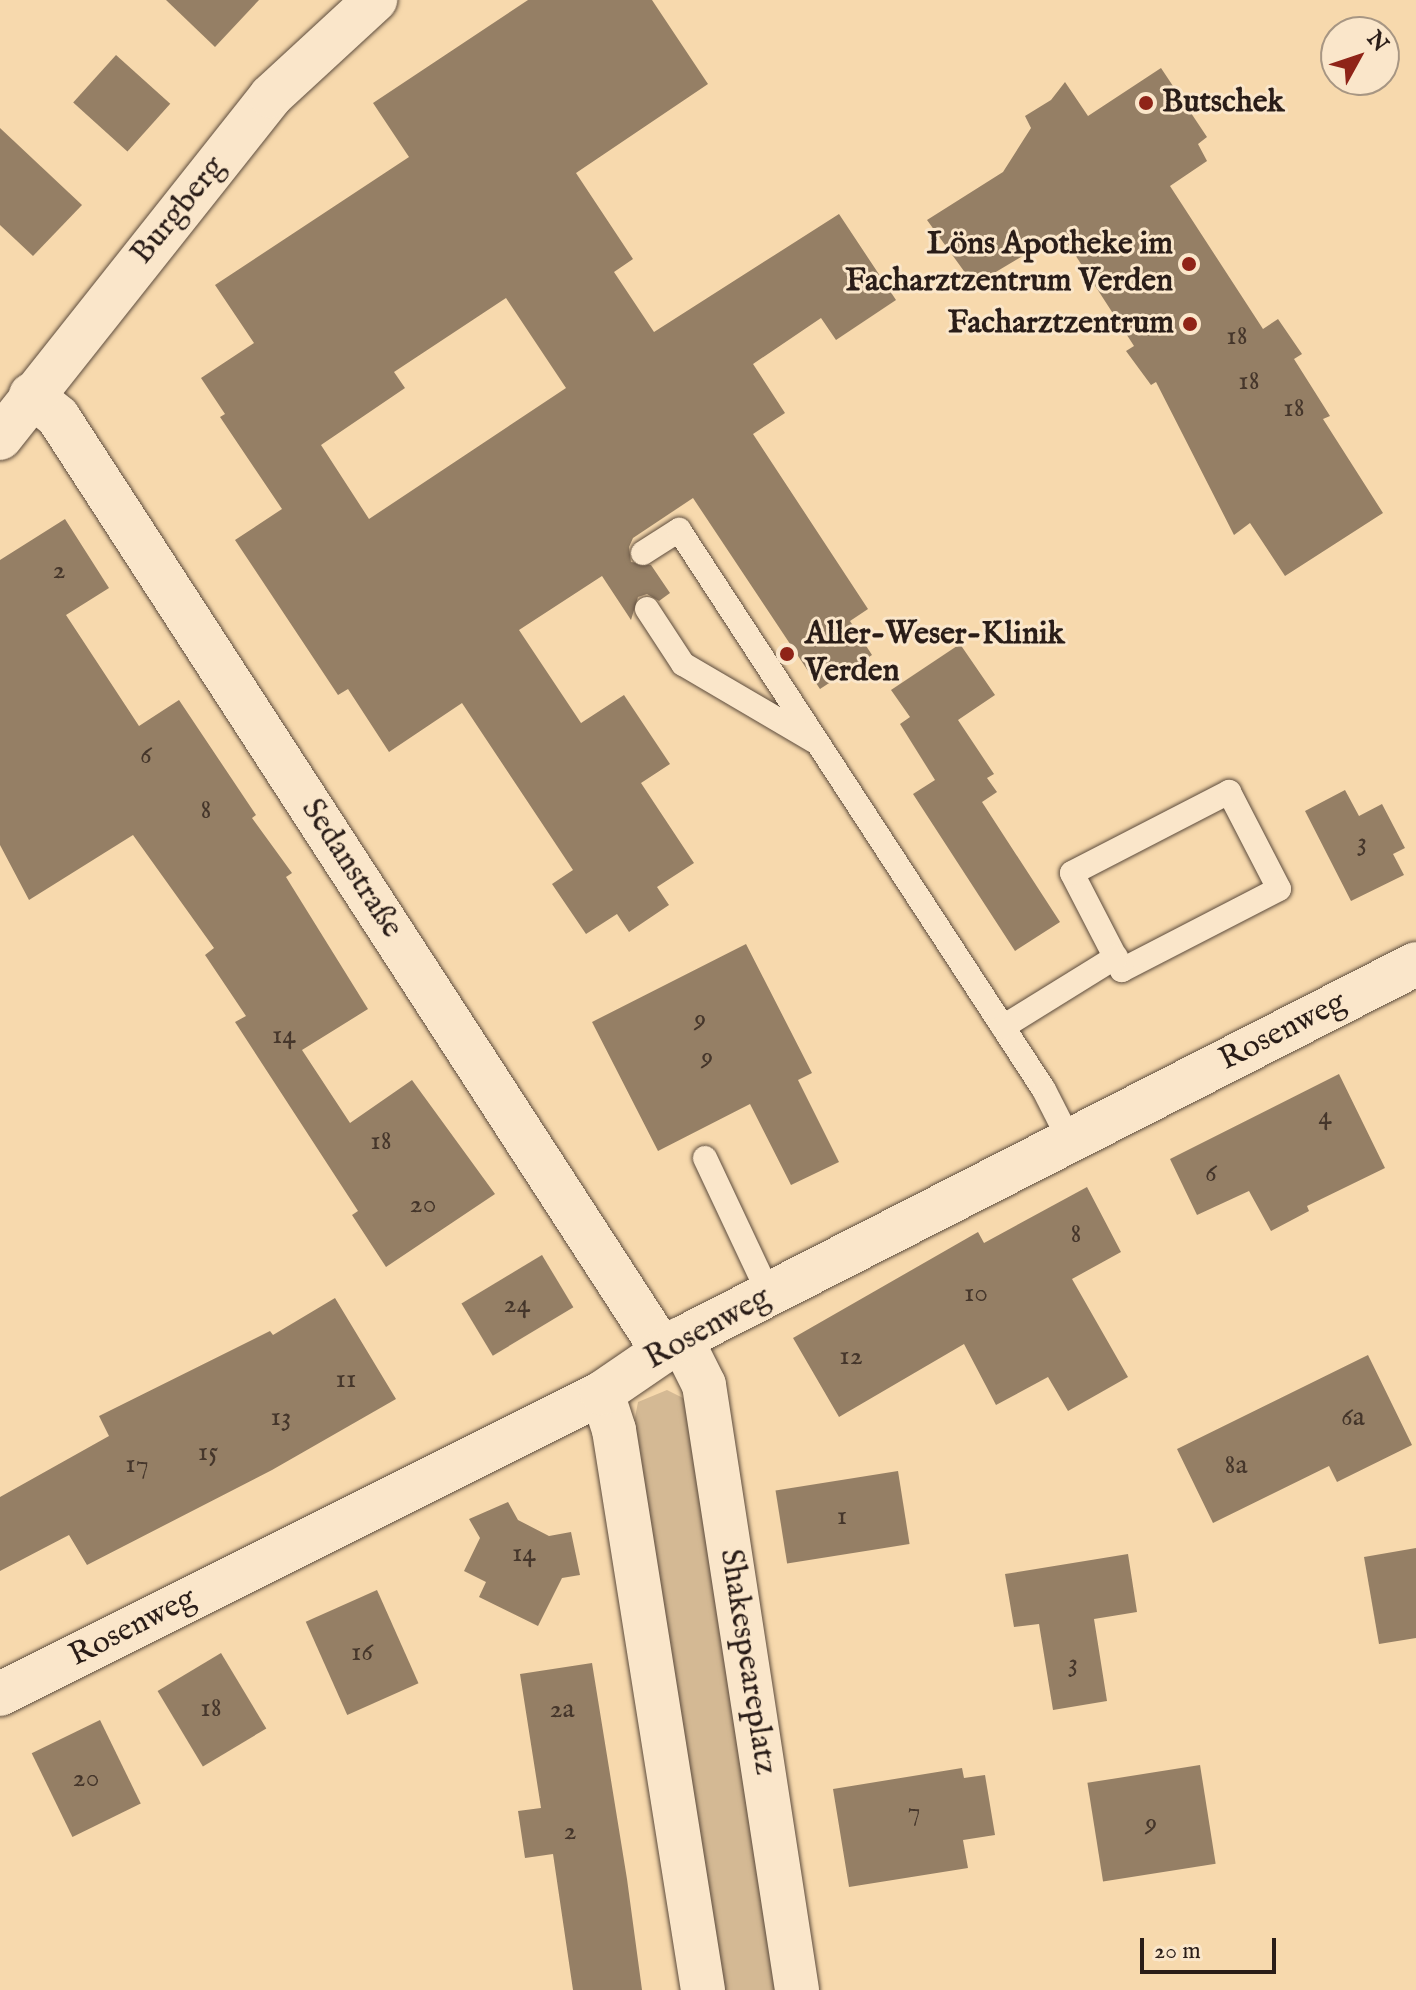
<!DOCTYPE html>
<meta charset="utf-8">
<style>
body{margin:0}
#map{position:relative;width:1416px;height:1990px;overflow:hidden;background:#f7d9ad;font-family:"IM FELL English",serif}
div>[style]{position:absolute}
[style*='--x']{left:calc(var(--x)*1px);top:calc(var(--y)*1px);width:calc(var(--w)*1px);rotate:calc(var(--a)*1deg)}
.green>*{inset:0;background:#d4b994}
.building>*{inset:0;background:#957f65;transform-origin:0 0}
.roads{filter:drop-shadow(0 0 2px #5d4c3d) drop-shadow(0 0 2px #5d4c3d)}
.service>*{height:24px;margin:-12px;padding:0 12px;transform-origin:12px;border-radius:12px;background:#fae6ca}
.minor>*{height:44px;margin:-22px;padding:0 22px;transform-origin:22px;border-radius:22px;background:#fae6ca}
.dots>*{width:22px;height:22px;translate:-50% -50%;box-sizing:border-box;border:4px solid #fae6ca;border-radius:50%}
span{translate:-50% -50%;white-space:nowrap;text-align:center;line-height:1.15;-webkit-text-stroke:6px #fae6ca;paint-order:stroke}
.number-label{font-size:28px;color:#45362b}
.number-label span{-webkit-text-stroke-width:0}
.poi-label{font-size:32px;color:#2a1d18;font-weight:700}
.left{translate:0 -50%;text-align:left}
.right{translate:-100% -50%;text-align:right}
.street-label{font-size:32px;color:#2a1d18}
.north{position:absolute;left:1320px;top:16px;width:80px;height:80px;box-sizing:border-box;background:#fae6ca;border:2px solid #a79683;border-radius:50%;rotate:50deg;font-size:22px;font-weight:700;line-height:32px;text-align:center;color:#2a1d18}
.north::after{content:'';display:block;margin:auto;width:28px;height:36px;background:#8f2418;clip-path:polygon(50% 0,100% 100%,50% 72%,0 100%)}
.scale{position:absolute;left:1140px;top:1938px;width:136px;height:36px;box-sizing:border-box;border:4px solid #2a1d18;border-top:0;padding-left:10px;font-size:24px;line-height:28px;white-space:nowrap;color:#2a1d18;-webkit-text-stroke:6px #fae6ca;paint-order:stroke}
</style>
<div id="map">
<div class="green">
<div style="clip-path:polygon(667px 1390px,683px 1398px,693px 1413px,784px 1990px,721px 1990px,633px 1428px,638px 1402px)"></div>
</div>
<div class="building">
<div style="clip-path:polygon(166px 0,259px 0,215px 47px)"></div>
<div style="clip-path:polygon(evenodd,528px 0,652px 0,708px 84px,576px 173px,633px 259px,614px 272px,654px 332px,839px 214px,896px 300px,836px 340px,821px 318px,753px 364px,785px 413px,753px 434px,868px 609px,850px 621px,872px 655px,820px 689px,693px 498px,633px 538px,629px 547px,631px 562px,651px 565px,670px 593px,659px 601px,647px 594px,638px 597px,631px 620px,602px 576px,519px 630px,581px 723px,624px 695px,670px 764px,641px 783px,694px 863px,657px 887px,669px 905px,629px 932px,617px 914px,586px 934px,552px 884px,573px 870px,462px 703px,389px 752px,348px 689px,338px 695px,235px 540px,282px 509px,220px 417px,225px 414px,201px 378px,254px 343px,215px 285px,409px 157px,373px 103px,528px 0,506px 298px,566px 388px,369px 519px,321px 445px,405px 388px,394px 372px,506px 298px)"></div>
<div style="left:116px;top:55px;width:73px;height:64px;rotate:42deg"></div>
<div style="clip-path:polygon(1161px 68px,1207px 137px,1198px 144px,1207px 161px,1170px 186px,1263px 329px,1278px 319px,1302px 354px,1294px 359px,1330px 416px,1323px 419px,1383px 513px,1285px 576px,1250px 523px,1234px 535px,1156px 382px,1151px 385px,1126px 351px,1134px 346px,1061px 233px,974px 285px,927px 220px,1003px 172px,1031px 128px,1025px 116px,1051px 100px,1065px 82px,1088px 116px)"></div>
<div style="clip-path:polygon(0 128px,82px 205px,33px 256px,0 225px)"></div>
<div style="clip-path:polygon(65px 519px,109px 588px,66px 615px,139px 726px,179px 700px,256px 815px,252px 818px,292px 873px,286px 877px,368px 1009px,302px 1050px,350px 1123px,412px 1080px,495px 1194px,386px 1267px,352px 1215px,358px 1211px,235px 1022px,246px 1016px,205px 955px,214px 948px,133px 835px,29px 900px,0 845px,0 560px)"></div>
<div style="clip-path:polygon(960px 644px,995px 695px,958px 720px,994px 774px,987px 778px,997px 792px,982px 802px,1060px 922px,1015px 951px,913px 794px,935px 780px,900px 724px,910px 717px,891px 690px)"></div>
<div style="clip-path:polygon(1345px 790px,1359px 816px,1382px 804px,1405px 848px,1393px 854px,1404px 875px,1351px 901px,1305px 811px)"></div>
<div style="clip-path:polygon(746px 944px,812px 1073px,798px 1080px,839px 1162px,791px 1185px,750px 1104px,658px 1151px,592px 1022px)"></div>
<div style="clip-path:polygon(1339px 1074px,1385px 1168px,1307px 1206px,1309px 1211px,1271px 1231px,1249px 1191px,1197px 1215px,1170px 1159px)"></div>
<div style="clip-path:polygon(1087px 1187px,1121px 1252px,1072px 1279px,1128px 1377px,1068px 1411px,1048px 1377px,996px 1405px,964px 1344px,839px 1417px,793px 1338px,978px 1232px,984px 1243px)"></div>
<div style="left:542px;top:1255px;width:61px;height:94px;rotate:59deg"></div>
<div style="clip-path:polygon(335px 1298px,396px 1399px,272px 1470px,87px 1565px,69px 1535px,0 1571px,0 1497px,109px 1436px,99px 1416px,270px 1331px,273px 1335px)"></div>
<div style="clip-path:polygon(1368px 1355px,1412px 1445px,1337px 1482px,1329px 1466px,1213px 1523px,1177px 1449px)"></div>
<div style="left:898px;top:1471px;width:74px;height:124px;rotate:81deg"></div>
<div style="clip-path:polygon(508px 1502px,518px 1520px,549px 1536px,571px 1532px,580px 1575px,562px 1578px,538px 1626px,479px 1597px,486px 1582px,464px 1571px,480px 1538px,469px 1519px)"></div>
<div style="clip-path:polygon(1416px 1548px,1416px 1638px,1379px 1644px,1364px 1557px)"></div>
<div style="clip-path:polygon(1128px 1554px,1137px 1612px,1094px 1619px,1107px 1701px,1053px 1710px,1039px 1624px,1014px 1627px,1005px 1574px)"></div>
<div style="left:377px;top:1590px;width:102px;height:78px;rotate:66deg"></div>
<div style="left:221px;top:1653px;width:88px;height:74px;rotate:59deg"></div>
<div style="clip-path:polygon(592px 1663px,627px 1879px,642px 1990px,573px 1990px,553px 1854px,525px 1858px,518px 1811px,541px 1808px,520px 1674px)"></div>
<div style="left:100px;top:1720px;width:93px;height:76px;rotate:64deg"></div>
<div style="left:1200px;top:1765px;width:100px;height:114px;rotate:81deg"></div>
<div style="clip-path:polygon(962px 1768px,964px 1778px,985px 1775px,995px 1835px,963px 1840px,968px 1868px,849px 1887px,833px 1789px)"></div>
</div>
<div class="roads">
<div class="service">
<div style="--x:643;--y:553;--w:43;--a:-32.6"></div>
<div style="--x:679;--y:530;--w:668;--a:56.9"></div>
<div style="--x:1044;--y:1090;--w:57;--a:63"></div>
<div style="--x:647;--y:609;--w:66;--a:56.8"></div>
<div style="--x:683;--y:664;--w:152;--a:30.4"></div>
<div style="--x:1229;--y:792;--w:109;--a:62.7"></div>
<div style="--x:1279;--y:889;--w:177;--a:152.7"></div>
<div style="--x:1122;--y:970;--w:109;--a:-117.3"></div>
<div style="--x:1072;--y:873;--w:177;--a:-27.3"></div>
<div style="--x:1003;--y:1027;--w:133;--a:-31.8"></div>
<div style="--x:705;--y:1158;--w:150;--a:64.8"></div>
</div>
<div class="minor">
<div style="--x:31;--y:395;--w:35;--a:39"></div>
<div style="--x:58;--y:417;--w:1113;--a:57.07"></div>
<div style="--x:0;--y:438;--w:436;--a:-51.6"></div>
<div style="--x:271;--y:96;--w:142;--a:-42.7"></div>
<div style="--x:681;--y:1339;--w:51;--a:63.4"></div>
<div style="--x:704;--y:1385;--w:612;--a:81.26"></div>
<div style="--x:602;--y:1393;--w:39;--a:72"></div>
<div style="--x:614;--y:1430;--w:567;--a:80.97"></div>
<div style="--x:0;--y:1694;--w:673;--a:-26.57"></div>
<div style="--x:602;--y:1393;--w:96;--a:-34.4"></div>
<div style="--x:681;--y:1339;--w:825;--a:-27.03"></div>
</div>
</div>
<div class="dots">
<div style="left:1146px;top:103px;background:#8f2418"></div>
<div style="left:1189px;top:264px;background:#8f2418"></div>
<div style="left:1190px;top:324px;background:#8f2418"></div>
<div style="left:787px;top:654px;background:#8f2418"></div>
</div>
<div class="number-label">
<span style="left:1237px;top:337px">18</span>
<span style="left:1249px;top:382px">18</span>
<span style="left:1294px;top:409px">18</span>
<span style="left:59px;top:571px">2</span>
<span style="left:146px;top:756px">6</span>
<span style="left:206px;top:811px">8</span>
<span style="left:1362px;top:843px">3</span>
<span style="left:700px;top:1020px">9</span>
<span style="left:284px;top:1036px">14</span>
<span style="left:707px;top:1058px">9</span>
<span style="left:1325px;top:1117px">4</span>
<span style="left:381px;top:1142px">18</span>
<span style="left:1211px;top:1174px">6</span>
<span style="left:423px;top:1205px">20</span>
<span style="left:1076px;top:1235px">8</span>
<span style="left:976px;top:1294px">10</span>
<span style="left:517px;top:1305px">24</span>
<span style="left:851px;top:1357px">12</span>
<span style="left:346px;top:1380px">11</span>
<span style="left:281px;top:1418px">13</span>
<span style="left:1353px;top:1418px">6a</span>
<span style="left:208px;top:1453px">15</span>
<span style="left:137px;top:1465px">17</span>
<span style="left:1236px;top:1466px">8a</span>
<span style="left:842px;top:1517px">1</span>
<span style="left:524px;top:1554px">14</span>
<span style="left:362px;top:1653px">16</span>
<span style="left:1073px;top:1664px">3</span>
<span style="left:211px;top:1709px">18</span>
<span style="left:562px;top:1710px">2a</span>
<span style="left:86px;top:1779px">20</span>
<span style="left:914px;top:1812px">7</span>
<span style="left:1151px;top:1824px">9</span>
<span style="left:570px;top:1832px">2</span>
</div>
<div class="poi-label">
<span class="left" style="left:1162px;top:103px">Butschek</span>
<span class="right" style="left:1173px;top:264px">Löns Apotheke im<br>Facharztzentrum Verden</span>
<span class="right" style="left:1174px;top:324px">Facharztzentrum</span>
<span class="left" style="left:805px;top:654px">Aller-Weser-Klinik<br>Verden</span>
</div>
<div class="street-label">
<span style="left:179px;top:211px;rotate:-51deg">Burgberg</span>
<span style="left:351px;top:869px;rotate:57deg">Sedanstraße</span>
<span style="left:1283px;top:1032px;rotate:-27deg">Rosenweg</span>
<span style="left:708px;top:1329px;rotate:-29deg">Rosenweg</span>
<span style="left:133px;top:1628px;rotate:-27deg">Rosenweg</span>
<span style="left:747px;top:1662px;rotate:81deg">Shakespeareplatz</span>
</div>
<div class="north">N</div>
<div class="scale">20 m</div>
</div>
